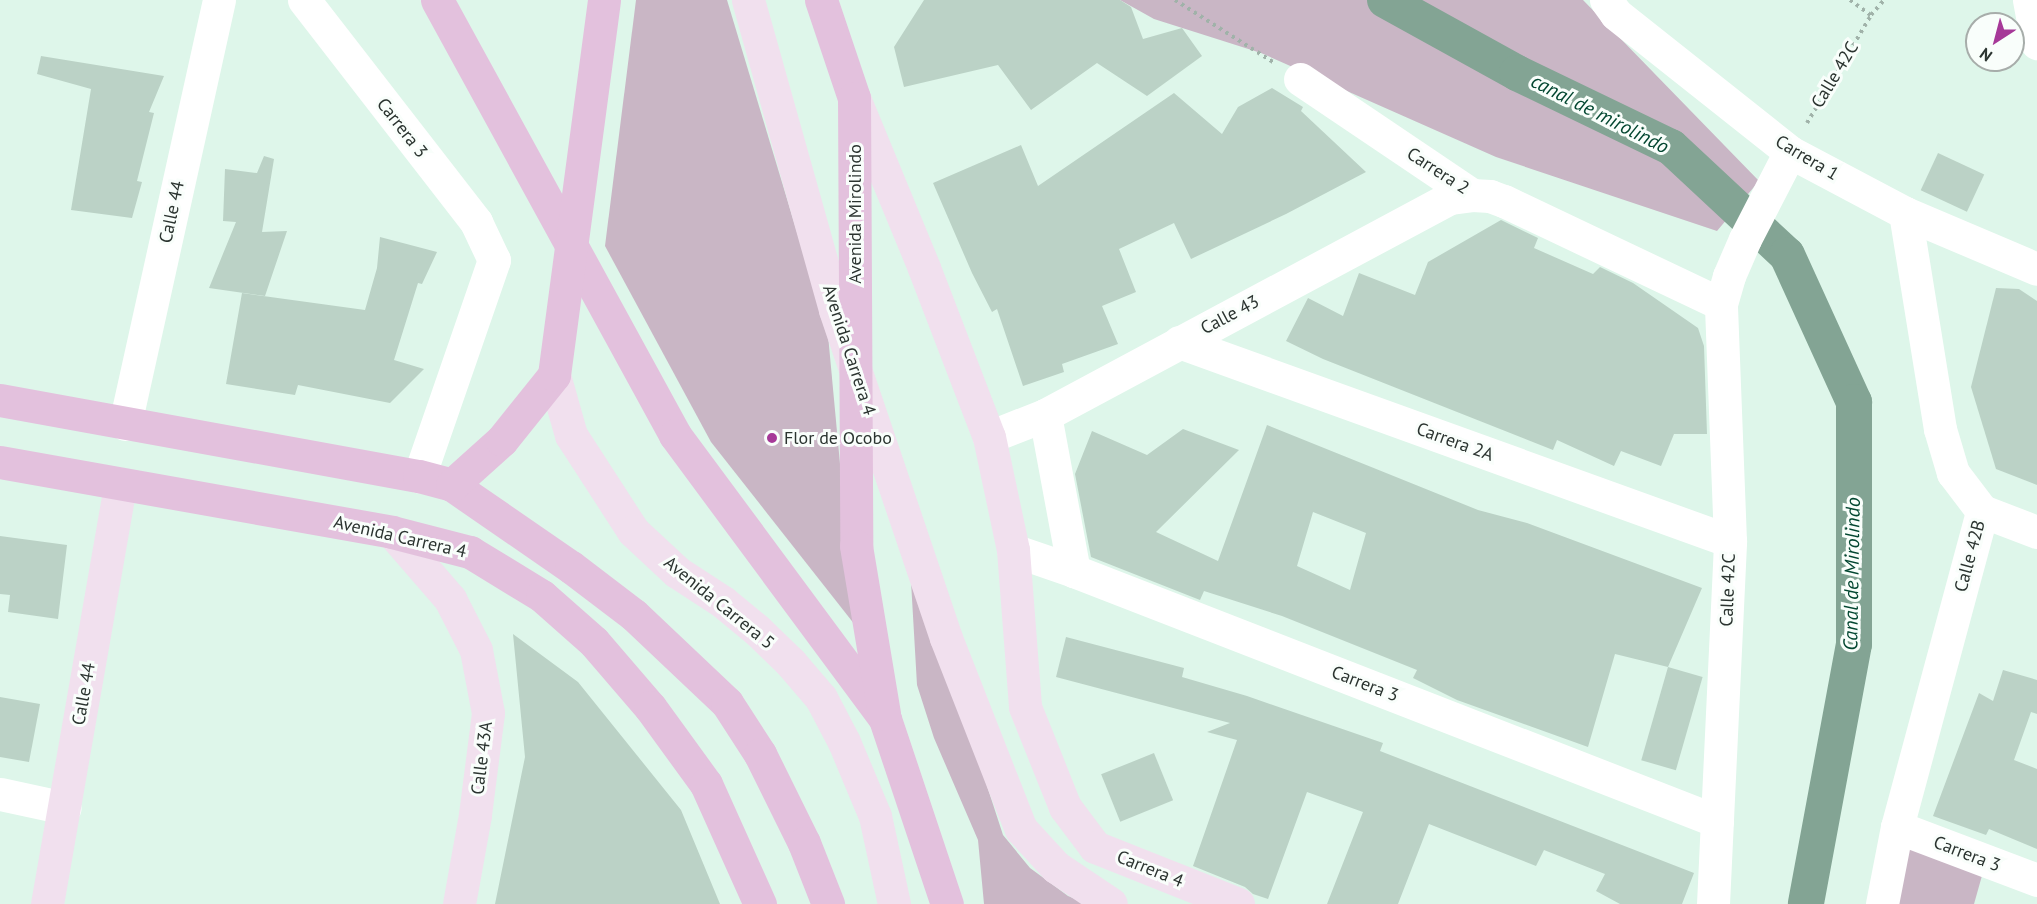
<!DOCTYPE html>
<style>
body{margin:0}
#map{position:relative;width:2037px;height:904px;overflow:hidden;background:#def6ea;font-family:"PT Sans",sans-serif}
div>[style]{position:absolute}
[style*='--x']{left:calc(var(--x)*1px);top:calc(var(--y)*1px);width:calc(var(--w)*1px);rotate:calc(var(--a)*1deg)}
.green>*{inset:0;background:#c9b6c5}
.canal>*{height:36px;margin:-18px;padding:0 18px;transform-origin:18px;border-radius:18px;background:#83a494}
.building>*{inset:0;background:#bbd2c6;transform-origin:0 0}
.path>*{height:4px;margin-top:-2px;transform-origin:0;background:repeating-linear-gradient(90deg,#a0b2a9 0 3px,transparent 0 7.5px)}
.street>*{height:33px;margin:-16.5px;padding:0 16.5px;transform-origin:16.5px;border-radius:16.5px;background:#fff}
.secondary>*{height:33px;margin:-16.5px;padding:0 16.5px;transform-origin:16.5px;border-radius:16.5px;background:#f1e0ee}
.primary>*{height:33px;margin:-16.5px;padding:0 16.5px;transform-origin:16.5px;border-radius:16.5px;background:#e3c1dd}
.dots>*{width:16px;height:16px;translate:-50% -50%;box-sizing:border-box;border:3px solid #f9fefb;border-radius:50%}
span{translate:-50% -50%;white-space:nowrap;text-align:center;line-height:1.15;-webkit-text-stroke:6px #f9fefb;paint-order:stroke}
.street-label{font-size:18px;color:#2b3430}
.poi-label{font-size:18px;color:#2b3430}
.left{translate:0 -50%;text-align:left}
.water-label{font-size:20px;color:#034731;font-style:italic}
.north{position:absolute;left:1965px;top:12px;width:60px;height:60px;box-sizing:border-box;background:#f9fefb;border:2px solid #a7adaa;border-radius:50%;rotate:216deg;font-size:16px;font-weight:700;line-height:24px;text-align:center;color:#2b3430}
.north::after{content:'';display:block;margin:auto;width:21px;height:27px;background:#a63998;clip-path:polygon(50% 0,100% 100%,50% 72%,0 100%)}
</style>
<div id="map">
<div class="green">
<div style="clip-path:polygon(636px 0,727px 0,828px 335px,855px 625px,711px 442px,605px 246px)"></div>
<div style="clip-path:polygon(1120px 0,1583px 0,1759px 181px,1717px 231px,1496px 157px,1261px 53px,1154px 19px)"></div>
<div style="clip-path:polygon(909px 547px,1003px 835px,1030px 868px,1068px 896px,1088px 904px,984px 904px,978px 840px,934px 738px,917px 685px)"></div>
<div style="clip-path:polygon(1898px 832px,1985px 865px,1974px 904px,1884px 904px)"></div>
</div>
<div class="canal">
<div style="--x:1385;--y:0;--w:151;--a:28.9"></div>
<div style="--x:1517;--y:73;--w:171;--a:25.7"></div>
<div style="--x:1671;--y:147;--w:158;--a:43"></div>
<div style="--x:1787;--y:255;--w:162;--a:65.5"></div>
<div style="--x:1854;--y:402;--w:242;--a:90"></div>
<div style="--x:1854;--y:644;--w:264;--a:100.5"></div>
</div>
<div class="building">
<div style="clip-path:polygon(924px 0,1120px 0,1131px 7px,1143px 39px,1182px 28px,1202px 56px,1147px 96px,1097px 63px,1031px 110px,998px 65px,904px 87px,894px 47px)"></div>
<div style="clip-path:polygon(41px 56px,164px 76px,149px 112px,154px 113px,137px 181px,142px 182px,132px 218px,71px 210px,91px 89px,37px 74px)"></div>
<div style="clip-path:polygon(1272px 88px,1303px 107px,1301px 111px,1366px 172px,1286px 214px,1191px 259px,1174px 223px,1119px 249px,1136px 292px,1102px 306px,1118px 344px,1062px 364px,1064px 372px,1023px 386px,997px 309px,992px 312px,972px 273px,933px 183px,1021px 145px,1038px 186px,1174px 93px,1222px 134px,1238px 107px)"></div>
<div style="left:1938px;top:153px;width:51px;height:41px;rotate:25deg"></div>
<div style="clip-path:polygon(264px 156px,274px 159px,262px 232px,287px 231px,265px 296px,209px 288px,236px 222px,223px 221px,225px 169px,257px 173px)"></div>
<div style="clip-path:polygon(1501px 220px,1538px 238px,1534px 248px,1593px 274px,1600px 267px,1633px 283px,1698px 328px,1704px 346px,1707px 434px,1674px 434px,1661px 466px,1621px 451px,1614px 466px,1557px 440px,1553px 450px,1323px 359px,1286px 341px,1308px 298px,1343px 316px,1359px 273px,1415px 295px,1428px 262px)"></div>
<div style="clip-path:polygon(380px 237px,437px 252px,422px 284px,418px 283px,394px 360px,424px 369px,390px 403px,298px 385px,295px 395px,226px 384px,242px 293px,365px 310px,377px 268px)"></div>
<div style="clip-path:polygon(1996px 288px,2019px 289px,2037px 301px,2037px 485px,1996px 469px,1971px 387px)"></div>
<div style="clip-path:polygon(evenodd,1267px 425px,1478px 510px,1527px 523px,1702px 588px,1668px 667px,1615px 654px,1588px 747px,1457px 700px,1413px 678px,1417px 670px,1282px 616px,1204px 591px,1200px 600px,1091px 557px,1075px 474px,1092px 431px,1147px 455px,1183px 429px,1239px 450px,1156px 532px,1218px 561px,1267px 425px,1313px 512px,1366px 533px,1350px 590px,1297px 566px,1313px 512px)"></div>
<div style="clip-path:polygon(0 536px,67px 545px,58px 619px,8px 612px,10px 595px,0 594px)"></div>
<div style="clip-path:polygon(513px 634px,578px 682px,681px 810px,720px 904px,495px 904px,525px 757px)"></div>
<div style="clip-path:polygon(1066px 637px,1184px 668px,1182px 677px,1247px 696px,1383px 743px,1380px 751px,1694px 873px,1682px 904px,1620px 904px,1596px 891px,1605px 874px,1544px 850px,1536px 866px,1429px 824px,1398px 904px,1327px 904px,1363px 812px,1307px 792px,1268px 899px,1253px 894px,1245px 887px,1193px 866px,1237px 740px,1207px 732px,1230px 723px,1056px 677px)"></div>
<div style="left:1668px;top:667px;width:36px;height:97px;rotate:16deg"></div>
<div style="clip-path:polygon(2003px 670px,2037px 680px,2037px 714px,2031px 712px,2014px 760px,2037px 769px,2037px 849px,1989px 829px,1986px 835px,1933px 816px,1979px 693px,1993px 701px)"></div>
<div style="clip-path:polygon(0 697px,40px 704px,29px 762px,0 757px)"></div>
<div style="left:1154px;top:753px;width:51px;height:57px;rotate:68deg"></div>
</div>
<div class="path">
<div style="--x:1175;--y:0;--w:116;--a:32.3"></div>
<div style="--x:1850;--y:0;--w:26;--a:36"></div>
<div style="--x:1807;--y:123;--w:126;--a:-59.3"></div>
<div style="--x:1871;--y:15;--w:20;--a:-49"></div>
</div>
<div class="street">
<div style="--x:304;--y:0;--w:281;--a:52.2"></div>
<div style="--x:476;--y:222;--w:42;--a:64.7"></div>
<div style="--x:494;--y:260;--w:229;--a:109.1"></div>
<div style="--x:1606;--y:0;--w:17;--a:54"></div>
<div style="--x:1616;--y:14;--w:222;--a:38.4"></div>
<div style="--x:1790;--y:152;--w:130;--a:27.9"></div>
<div style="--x:1905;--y:213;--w:143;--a:23"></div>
<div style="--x:2029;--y:0;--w:44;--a:79.5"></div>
<div style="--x:1300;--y:79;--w:207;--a:34"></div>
<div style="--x:1472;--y:195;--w:18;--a:3"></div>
<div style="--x:1490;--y:196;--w:15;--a:20"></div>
<div style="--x:1504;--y:201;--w:240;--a:25.4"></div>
<div style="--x:1179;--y:342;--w:586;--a:19.86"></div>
<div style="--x:1045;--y:415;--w:159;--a:79.5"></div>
<div style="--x:125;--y:424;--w:434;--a:-77.5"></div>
<div style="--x:989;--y:437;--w:60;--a:-21.4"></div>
<div style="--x:1045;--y:415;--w:459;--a:-28.2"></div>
<div style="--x:1449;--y:198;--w:23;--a:-7"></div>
<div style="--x:1982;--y:511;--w:59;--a:20.9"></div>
<div style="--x:1013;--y:550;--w:65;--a:19"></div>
<div style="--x:1074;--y:571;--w:690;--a:21.25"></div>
<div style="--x:0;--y:794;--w:66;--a:12.2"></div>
<div style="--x:1897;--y:827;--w:150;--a:20.7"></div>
<div style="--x:1713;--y:904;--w:363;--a:-87.3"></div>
<div style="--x:1730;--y:541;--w:237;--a:-92.2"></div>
<div style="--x:1721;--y:304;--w:29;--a:-74"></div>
<div style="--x:1729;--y:276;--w:40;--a:-66.6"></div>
<div style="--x:1745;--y:239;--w:98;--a:-62.7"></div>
<div style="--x:1882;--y:904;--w:78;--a:-79"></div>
<div style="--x:1897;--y:827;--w:327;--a:-74.9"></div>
<div style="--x:1982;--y:511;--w:48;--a:-127.3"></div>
<div style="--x:1953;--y:473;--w:46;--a:-106.5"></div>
<div style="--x:1940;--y:429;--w:219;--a:-99.2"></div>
</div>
<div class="secondary">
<div style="--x:748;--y:0;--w:322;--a:74.3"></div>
<div style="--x:835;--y:310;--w:346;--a:71.3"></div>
<div style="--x:946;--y:638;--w:205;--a:68.6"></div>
<div style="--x:1021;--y:829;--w:52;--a:47.4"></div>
<div style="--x:1056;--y:867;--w:66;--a:33.9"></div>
<div style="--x:854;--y:98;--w:184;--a:67.6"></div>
<div style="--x:924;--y:268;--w:181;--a:69"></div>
<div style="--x:989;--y:437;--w:116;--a:78"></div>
<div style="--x:1013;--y:550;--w:157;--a:85.6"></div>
<div style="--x:1025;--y:707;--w:108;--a:68.2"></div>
<div style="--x:1065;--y:807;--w:50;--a:53.1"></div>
<div style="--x:1095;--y:847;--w:154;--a:21.7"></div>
<div style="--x:554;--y:375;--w:62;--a:74.2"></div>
<div style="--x:571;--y:435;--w:114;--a:57.1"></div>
<div style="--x:633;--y:531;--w:60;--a:43"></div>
<div style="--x:677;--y:572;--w:55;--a:33.1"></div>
<div style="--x:723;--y:602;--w:44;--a:39.5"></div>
<div style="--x:757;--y:630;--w:47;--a:44.1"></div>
<div style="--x:791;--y:663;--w:46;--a:49.4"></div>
<div style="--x:821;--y:698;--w:50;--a:62.4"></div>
<div style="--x:844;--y:742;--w:80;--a:67.3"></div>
<div style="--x:875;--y:816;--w:90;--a:77.8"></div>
<div style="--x:392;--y:532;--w:89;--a:49.1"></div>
<div style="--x:450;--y:599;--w:57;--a:63"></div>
<div style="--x:476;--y:650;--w:64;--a:79.2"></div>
<div style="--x:488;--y:713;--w:103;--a:97.3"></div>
<div style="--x:475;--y:815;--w:90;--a:100.2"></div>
<div style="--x:47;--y:904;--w:426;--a:-80.1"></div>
</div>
<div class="primary">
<div style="--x:437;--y:0;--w:496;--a:61.3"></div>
<div style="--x:675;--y:435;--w:353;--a:53.5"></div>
<div style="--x:885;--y:719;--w:195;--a:71.5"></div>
<div style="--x:821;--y:0;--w:103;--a:71.4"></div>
<div style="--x:854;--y:98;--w:448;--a:89.7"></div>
<div style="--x:856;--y:546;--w:170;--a:80.5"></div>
<div style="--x:0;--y:400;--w:426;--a:10.3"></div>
<div style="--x:419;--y:476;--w:34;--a:15"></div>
<div style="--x:452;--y:485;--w:145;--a:34.6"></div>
<div style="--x:571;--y:567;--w:79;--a:37.3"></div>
<div style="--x:634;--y:615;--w:128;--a:43.4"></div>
<div style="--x:727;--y:703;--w:61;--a:57.1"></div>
<div style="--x:760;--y:754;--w:99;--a:63.7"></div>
<div style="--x:804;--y:843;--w:66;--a:68.5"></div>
<div style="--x:0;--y:462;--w:398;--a:10.1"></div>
<div style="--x:392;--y:532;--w:81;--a:14.4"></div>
<div style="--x:470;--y:552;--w:84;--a:31.4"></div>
<div style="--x:542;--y:596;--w:69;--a:41.5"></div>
<div style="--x:594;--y:642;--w:86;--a:49.3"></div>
<div style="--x:650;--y:707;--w:95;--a:54"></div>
<div style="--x:706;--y:784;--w:132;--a:65.8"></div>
<div style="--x:452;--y:485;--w:67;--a:-42"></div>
<div style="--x:502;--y:440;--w:83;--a:-51.3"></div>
<div style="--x:554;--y:375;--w:378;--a:-82.4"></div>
</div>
<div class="dots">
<div style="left:772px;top:438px;background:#a63998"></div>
</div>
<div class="street-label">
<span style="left:1835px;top:75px;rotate:-59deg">Calle 42C</span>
<span style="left:402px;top:128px;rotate:52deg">Carrera 3</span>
<span style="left:1807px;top:158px;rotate:31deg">Carrera 1</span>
<span style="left:1438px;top:171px;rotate:33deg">Carrera 2</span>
<span style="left:172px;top:212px;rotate:-78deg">Calle 44</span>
<span style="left:855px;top:214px;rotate:-90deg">Avenida Mirolindo</span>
<span style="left:1230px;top:315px;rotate:-28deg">Calle 43</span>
<span style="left:849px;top:350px;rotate:72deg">Avenida Carrera 4</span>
<span style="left:1455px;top:442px;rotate:20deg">Carrera 2A</span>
<span style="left:400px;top:537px;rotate:13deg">Avenida Carrera 4</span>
<span style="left:1970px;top:556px;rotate:-75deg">Calle 42B</span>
<span style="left:1728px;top:590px;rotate:-88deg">Calle 42C</span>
<span style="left:719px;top:603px;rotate:39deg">Avenida Carrera 5</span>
<span style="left:1365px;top:684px;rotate:21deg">Carrera 3</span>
<span style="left:84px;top:694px;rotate:-80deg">Calle 44</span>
<span style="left:482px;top:758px;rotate:-83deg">Calle 43A</span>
<span style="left:1967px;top:854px;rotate:21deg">Carrera 3</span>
<span style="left:1150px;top:869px;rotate:22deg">Carrera 4</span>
</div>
<div class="poi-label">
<span class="left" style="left:784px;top:438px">Flor de Ocobo</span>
</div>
<div class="water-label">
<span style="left:1600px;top:114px;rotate:27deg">canal de mirolindo</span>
<span style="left:1852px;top:574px;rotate:-89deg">Canal de Mirolindo</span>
</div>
<div class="north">N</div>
</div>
